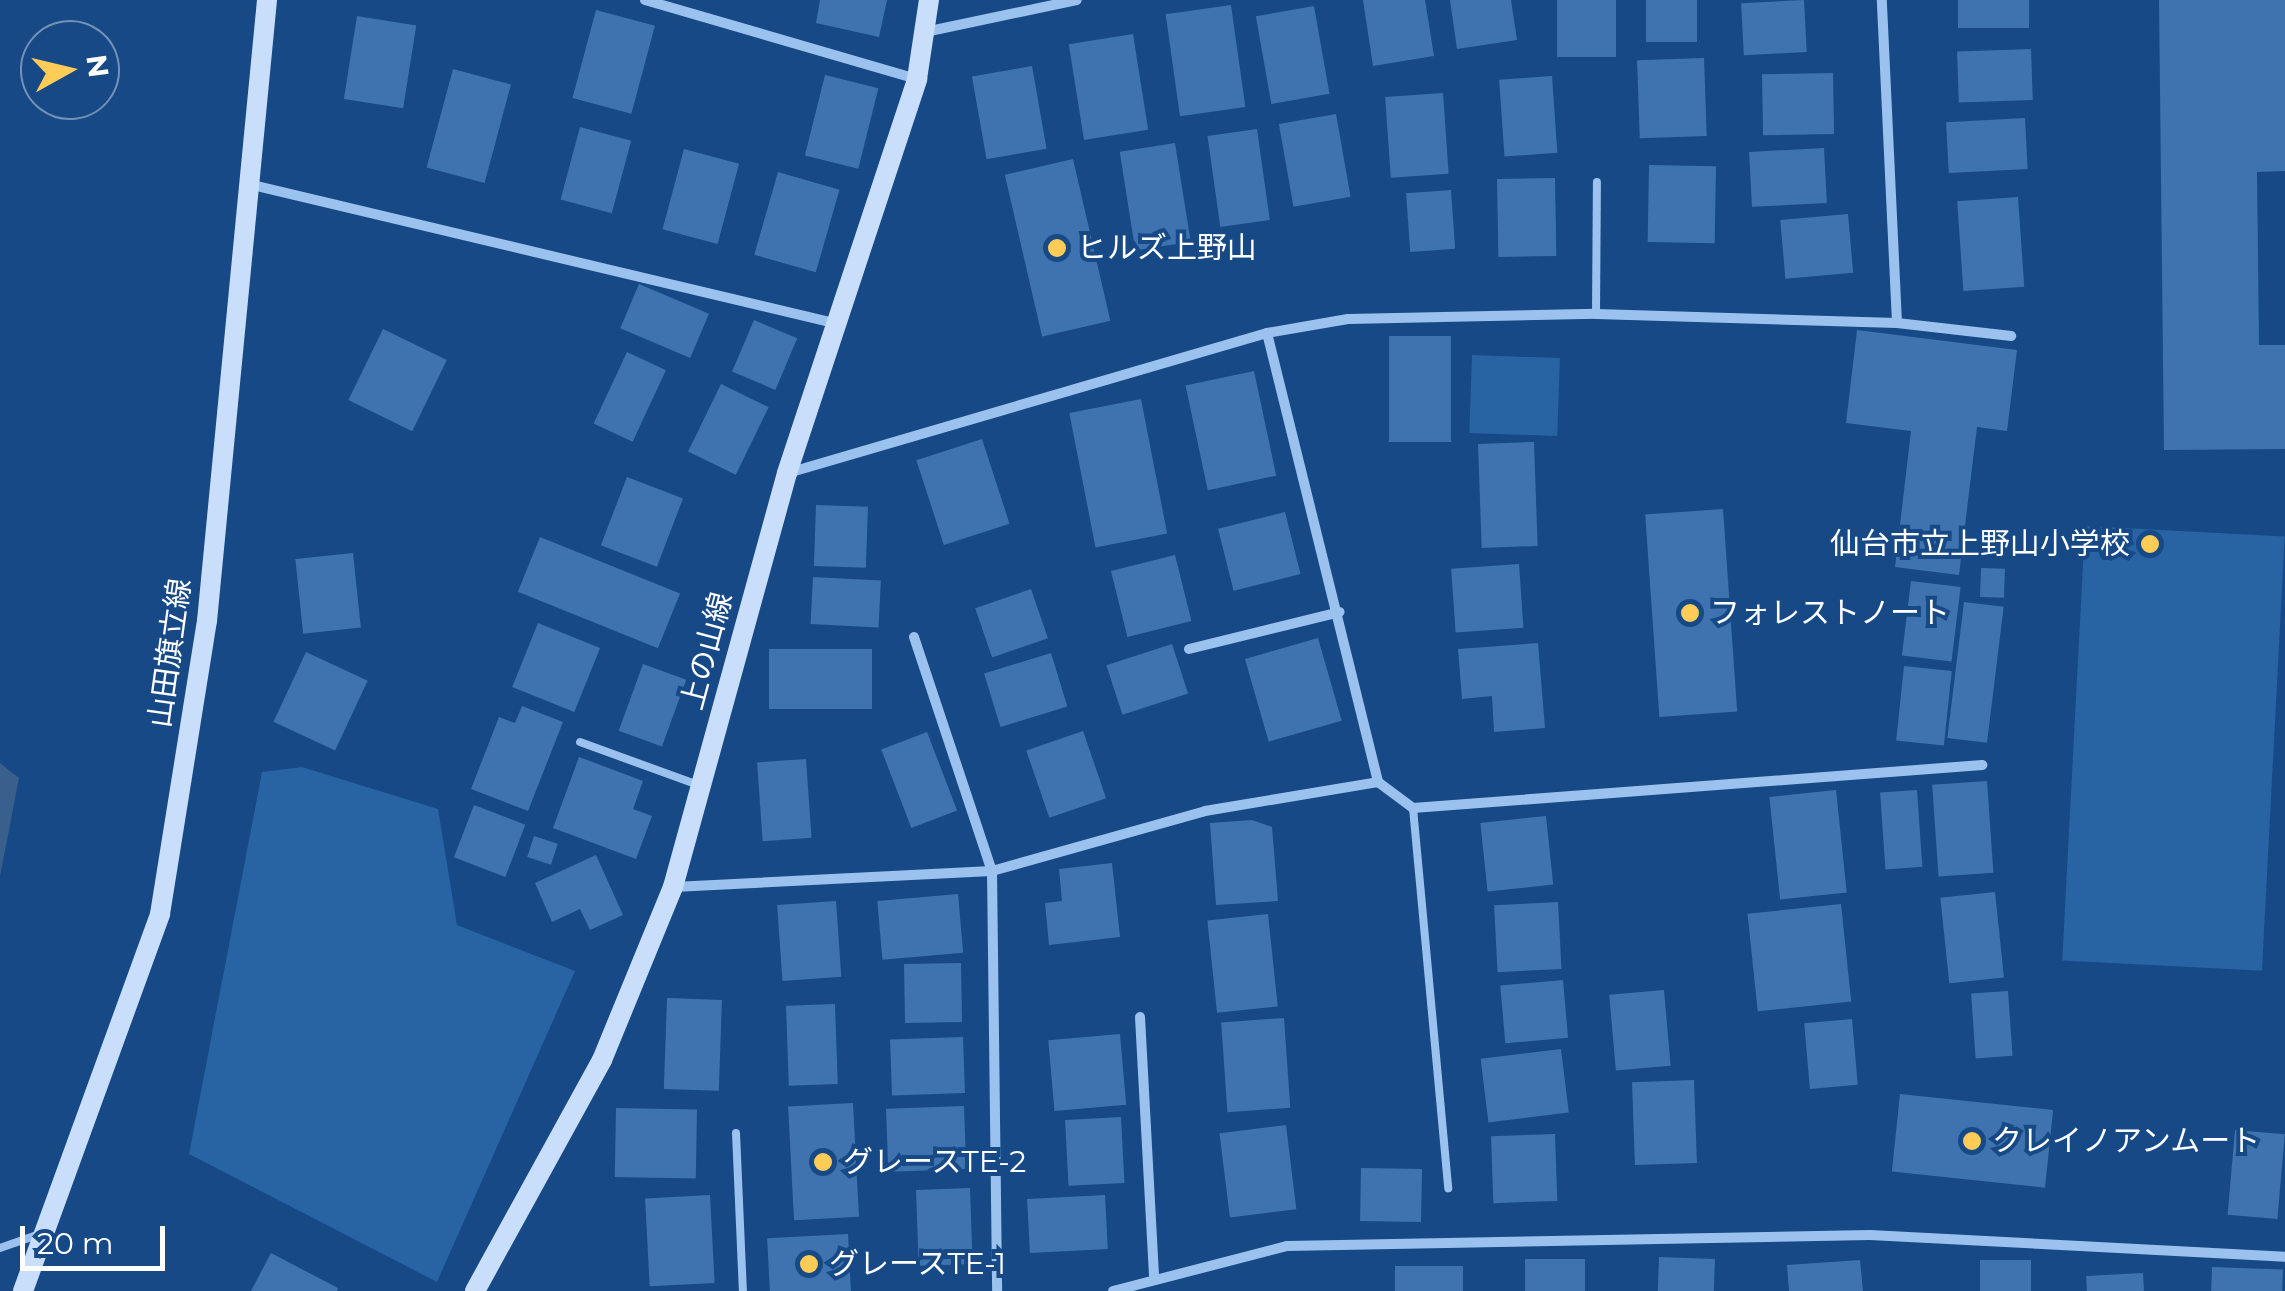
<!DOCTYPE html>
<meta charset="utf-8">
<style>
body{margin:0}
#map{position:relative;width:2285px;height:1291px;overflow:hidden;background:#164986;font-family:Montserrat,"Noto Sans JP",sans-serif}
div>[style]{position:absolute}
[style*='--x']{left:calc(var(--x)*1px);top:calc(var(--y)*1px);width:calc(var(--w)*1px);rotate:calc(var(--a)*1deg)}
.green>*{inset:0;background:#2863a4;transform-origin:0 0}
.water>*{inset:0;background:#395f8c}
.building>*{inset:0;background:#3e73b0;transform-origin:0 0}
.lane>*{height:8px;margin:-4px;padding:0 4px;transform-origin:4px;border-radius:4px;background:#9bc2ee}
.street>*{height:10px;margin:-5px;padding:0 5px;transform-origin:5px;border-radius:5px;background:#9bc2ee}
.secondary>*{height:20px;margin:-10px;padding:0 10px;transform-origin:10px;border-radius:10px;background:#c8defa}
.dots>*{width:28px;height:28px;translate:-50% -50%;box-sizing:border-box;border:5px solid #164986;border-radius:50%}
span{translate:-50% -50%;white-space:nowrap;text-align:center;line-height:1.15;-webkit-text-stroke:8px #164986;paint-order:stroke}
.poi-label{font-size:30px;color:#fff}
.left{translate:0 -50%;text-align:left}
.right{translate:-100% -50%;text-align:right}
.street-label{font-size:30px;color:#fff}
.north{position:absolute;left:20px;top:20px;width:100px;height:100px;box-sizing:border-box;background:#164986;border:2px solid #7392b6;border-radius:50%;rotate:82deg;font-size:28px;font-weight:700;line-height:40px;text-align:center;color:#fff}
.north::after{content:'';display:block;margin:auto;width:35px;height:45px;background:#ffcc58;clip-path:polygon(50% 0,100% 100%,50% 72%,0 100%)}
.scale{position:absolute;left:20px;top:1226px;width:145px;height:45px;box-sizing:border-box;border:5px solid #fff;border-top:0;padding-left:12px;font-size:30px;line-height:35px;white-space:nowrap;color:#fff;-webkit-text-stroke:8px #164986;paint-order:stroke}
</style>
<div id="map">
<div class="green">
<div style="left:1472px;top:355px;width:88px;height:78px;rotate:2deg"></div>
<div style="left:2085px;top:526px;width:200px;height:435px;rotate:3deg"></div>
<div style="clip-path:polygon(302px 767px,438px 809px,457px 925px,575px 971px,437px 1282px,189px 1154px,262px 772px)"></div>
</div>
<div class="water">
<div style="clip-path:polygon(0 763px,19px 778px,0 876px)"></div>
</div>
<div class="building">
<div style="clip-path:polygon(820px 0,887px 0,879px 37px,816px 23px)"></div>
<div style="clip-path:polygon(1363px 0,1425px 0,1434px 56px,1373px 66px)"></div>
<div style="clip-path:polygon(1450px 0,1511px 0,1517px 40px,1457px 49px)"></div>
<div style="left:1557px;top:0;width:59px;height:57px"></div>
<div style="left:1646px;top:0;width:51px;height:42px"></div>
<div style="left:1804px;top:0;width:52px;height:63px;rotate:87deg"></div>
<div style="left:1958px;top:0;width:71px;height:28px"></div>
<div style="clip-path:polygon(2159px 0,2285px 0,2285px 171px,2257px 172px,2259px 345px,2285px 345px,2285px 449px,2164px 450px)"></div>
<div style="left:1231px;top:5px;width:103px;height:66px;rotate:82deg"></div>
<div style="left:1314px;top:6px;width:89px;height:59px;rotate:80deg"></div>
<div style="left:596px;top:10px;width:61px;height:91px;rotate:15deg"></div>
<div style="left:357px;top:16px;width:60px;height:84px;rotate:9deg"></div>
<div style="left:1133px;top:34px;width:97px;height:65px;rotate:81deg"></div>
<div style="left:2031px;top:49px;width:51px;height:74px;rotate:88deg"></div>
<div style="left:1704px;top:58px;width:78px;height:67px;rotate:88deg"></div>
<div style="left:1032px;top:66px;width:84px;height:61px;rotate:80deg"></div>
<div style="left:453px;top:69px;width:60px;height:102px;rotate:15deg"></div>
<div style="left:1833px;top:73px;width:61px;height:71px;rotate:89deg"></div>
<div style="left:825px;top:75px;width:55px;height:83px;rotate:14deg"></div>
<div style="left:1552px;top:76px;width:77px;height:53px;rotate:86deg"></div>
<div style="left:1443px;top:93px;width:81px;height:58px;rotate:86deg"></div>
<div style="left:1336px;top:114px;width:84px;height:58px;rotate:80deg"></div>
<div style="left:2025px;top:118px;width:51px;height:79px;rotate:87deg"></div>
<div style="left:580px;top:127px;width:53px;height:75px;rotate:15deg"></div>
<div style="left:1257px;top:129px;width:92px;height:50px;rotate:82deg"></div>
<div style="left:1175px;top:143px;width:100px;height:56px;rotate:81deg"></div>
<div style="left:1824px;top:148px;width:55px;height:75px;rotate:87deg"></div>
<div style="left:684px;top:149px;width:57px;height:83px;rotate:15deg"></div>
<div style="left:1073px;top:159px;width:166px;height:70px;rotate:77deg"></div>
<div style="left:1649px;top:165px;width:67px;height:77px;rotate:1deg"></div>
<div style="left:778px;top:172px;width:64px;height:86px;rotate:16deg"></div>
<div style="left:1555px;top:178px;width:78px;height:58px;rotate:89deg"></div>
<div style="left:1451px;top:190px;width:59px;height:45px;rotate:86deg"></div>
<div style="left:2018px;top:197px;width:90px;height:61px;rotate:86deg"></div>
<div style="left:1848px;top:214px;width:59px;height:68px;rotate:85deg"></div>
<div style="left:639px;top:284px;width:76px;height:48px;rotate:23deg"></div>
<div style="left:754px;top:320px;width:47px;height:56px;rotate:23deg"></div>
<div style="left:383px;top:329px;width:71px;height:79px;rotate:26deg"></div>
<div style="clip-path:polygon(1857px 330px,2017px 350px,2007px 431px,1977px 427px,1959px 575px,1895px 567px,1911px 431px,1846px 423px)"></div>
<div style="left:1389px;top:336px;width:62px;height:106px"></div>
<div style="left:627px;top:352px;width:43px;height:79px;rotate:25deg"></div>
<div style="left:1254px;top:371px;width:107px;height:70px;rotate:78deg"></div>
<div style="left:721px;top:384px;width:53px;height:75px;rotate:26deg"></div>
<div style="left:1141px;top:399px;width:137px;height:73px;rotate:79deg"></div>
<div style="left:982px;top:439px;width:89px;height:69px;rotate:72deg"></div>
<div style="left:1534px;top:442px;width:104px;height:56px;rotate:88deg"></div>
<div style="left:627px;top:477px;width:60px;height:73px;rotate:21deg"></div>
<div style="left:816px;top:505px;width:52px;height:61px;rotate:2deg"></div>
<div style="left:1723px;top:509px;width:203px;height:78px;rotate:86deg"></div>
<div style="left:1285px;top:512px;width:64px;height:69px;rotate:76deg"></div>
<div style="left:540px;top:537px;width:151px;height:59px;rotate:22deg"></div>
<div style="left:353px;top:553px;width:75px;height:58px;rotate:84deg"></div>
<div style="left:1175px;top:555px;width:68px;height:66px;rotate:76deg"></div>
<div style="left:1519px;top:564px;width:64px;height:68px;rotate:86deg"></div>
<div style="left:1981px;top:568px;width:24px;height:29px;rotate:2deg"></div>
<div style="left:813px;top:577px;width:68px;height:47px;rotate:3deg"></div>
<div style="left:1911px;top:581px;width:50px;height:75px;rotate:7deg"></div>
<div style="left:1031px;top:589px;width:52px;height:59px;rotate:71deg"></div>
<div style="left:1964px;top:602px;width:40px;height:137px;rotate:7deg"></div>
<div style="left:538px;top:623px;width:67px;height:69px;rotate:22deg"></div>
<div style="left:1318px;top:638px;width:86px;height:76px;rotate:74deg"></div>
<div style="clip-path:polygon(1538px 643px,1545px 728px,1494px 732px,1492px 696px,1462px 699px,1458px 649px)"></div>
<div style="left:1172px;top:644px;width:52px;height:69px;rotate:72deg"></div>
<div style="left:872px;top:649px;width:60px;height:103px;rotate:90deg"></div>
<div style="left:306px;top:652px;width:68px;height:77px;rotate:25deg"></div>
<div style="left:1051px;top:653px;width:56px;height:70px;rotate:73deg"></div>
<div style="left:643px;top:664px;width:46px;height:71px;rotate:20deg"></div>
<div style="left:1904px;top:666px;width:48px;height:75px;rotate:6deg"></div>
<div style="clip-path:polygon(522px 706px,563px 722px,528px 811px,471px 789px,499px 717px,515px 723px)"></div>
<div style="left:1083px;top:731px;width:71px;height:60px;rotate:71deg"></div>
<div style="left:927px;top:732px;width:84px;height:49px;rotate:69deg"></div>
<div style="clip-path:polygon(579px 757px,643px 781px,633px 809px,652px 816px,636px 859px,553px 828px)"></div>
<div style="left:806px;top:759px;width:79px;height:49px;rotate:86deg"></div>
<div style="left:1987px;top:781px;width:92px;height:55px;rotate:86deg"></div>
<div style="left:1836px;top:790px;width:103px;height:67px;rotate:84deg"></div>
<div style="left:1917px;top:790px;width:77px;height:37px;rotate:86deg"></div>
<div style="left:474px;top:805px;width:55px;height:56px;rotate:21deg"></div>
<div style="left:1546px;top:816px;width:69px;height:66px;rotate:84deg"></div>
<div style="clip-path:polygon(1252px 820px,1272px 827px,1278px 901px,1216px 905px,1210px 823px)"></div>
<div style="left:534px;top:836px;width:25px;height:22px;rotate:18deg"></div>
<div style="clip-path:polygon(596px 855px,623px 915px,590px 930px,580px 909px,552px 922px,535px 883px)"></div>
<div style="clip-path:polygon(1112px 863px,1120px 937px,1049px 945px,1045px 903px,1062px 901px,1059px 869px)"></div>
<div style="left:1995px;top:892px;width:86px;height:55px;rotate:84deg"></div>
<div style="left:958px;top:894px;width:59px;height:81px;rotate:85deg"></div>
<div style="left:836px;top:901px;width:76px;height:59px;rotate:86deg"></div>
<div style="left:1558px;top:902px;width:67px;height:64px;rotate:87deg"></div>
<div style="left:1841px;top:904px;width:98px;height:94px;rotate:84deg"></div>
<div style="left:1268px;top:914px;width:93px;height:61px;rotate:84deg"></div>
<div style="left:961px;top:963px;width:59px;height:57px;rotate:89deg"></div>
<div style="left:1563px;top:980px;width:58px;height:63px;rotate:85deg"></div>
<div style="left:1664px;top:990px;width:76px;height:55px;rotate:85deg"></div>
<div style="left:2008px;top:991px;width:65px;height:37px;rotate:86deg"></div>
<div style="left:667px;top:998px;width:55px;height:91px;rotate:2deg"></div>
<div style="left:835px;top:1004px;width:80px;height:49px;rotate:88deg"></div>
<div style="left:1284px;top:1018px;width:90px;height:63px;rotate:86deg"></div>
<div style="left:1852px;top:1019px;width:66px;height:48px;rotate:85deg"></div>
<div style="left:1120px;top:1034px;width:71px;height:72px;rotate:85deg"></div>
<div style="left:963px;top:1037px;width:56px;height:73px;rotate:88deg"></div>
<div style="left:1561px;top:1049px;width:64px;height:81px;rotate:83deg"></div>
<div style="left:1694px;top:1080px;width:83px;height:62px;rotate:88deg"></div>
<div style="left:1900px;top:1094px;width:154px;height:78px;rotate:6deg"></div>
<div style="left:853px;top:1103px;width:114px;height:65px;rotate:87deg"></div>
<div style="left:964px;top:1106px;width:63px;height:78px;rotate:88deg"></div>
<div style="left:616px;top:1108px;width:81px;height:69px;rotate:1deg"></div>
<div style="left:1121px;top:1117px;width:66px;height:56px;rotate:87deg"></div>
<div style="left:1286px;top:1125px;width:85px;height:67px;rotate:83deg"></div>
<div style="left:2235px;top:1130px;width:50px;height:85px;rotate:5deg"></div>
<div style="left:1555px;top:1134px;width:67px;height:64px;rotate:88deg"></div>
<div style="left:1361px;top:1168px;width:61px;height:53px;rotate:1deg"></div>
<div style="left:970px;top:1188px;width:76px;height:54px;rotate:88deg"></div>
<div style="left:710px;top:1195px;width:88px;height:65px;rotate:87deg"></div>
<div style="left:1105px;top:1195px;width:54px;height:78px;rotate:87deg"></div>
<div style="left:848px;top:1234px;width:57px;height:81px;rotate:87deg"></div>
<div style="clip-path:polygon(271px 1253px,338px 1288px,337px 1291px,251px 1291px)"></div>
<div style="left:1659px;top:1257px;width:56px;height:34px;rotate:2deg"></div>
<div style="left:1525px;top:1259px;width:60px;height:32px"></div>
<div style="clip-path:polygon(1860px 1260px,1863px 1291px,1789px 1291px,1787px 1265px)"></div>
<div style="left:2031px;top:1260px;width:31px;height:51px;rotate:90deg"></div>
<div style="left:1395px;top:1266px;width:68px;height:25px"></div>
<div style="left:2212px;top:1267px;width:71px;height:24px;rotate:2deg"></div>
<div style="left:2143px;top:1273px;width:18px;height:57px;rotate:87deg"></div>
</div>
<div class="lane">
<div style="--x:1596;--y:314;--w:132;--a:-89.6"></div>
<div style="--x:580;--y:742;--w:126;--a:20"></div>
<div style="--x:1413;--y:808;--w:382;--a:84.7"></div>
<div style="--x:736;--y:1133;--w:158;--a:87.5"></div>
<div style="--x:0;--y:1248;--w:42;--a:-19.3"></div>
</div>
<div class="street">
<div style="--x:645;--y:0;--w:283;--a:16.2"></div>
<div style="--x:925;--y:32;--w:155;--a:-11.9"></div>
<div style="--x:248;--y:184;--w:606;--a:13.35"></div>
<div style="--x:1897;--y:323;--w:115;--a:6.5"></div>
<div style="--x:1267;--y:333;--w:463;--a:76.1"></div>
<div style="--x:788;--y:473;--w:499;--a:-16.3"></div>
<div style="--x:1267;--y:333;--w:82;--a:-9.8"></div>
<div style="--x:1348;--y:319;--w:248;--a:-1.2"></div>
<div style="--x:1596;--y:314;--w:301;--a:1.7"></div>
<div style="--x:1897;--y:323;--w:323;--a:-92.7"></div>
<div style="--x:914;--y:637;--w:247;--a:71.6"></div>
<div style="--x:992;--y:871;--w:420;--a:89.3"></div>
<div style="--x:1189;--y:649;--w:155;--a:-13.8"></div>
<div style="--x:674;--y:887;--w:318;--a:-2.9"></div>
<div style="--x:992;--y:871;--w:221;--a:-15.7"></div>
<div style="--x:1205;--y:811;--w:175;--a:-9.5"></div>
<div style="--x:1378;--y:782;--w:44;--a:36.6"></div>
<div style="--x:1413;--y:808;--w:571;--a:-4.32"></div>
<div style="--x:1140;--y:1017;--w:259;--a:86.9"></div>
<div style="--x:1113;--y:1291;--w:180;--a:-14.5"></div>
<div style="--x:1287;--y:1246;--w:583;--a:-1.08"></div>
<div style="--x:1870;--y:1235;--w:416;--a:3"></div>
</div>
<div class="secondary">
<div style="--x:23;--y:1291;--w:401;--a:-70"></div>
<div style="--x:160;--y:914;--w:297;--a:-80.9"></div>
<div style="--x:207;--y:621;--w:624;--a:-84.48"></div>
<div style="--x:475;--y:1291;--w:264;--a:-61.2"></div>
<div style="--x:602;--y:1060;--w:187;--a:-67.7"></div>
<div style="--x:673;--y:887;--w:429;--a:-74.6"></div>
<div style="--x:787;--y:473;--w:415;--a:-71.7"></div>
<div style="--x:917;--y:79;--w:80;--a:-81.4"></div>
</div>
<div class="dots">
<div style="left:1057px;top:248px;background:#ffcc58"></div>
<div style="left:2150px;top:544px;background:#ffcc58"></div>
<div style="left:1690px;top:613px;background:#ffcc58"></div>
<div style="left:1972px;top:1141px;background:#ffcc58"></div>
<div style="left:823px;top:1162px;background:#ffcc58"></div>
<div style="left:809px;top:1264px;background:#ffcc58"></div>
</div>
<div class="poi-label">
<span class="left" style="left:1077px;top:248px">ヒルズ上野山</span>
<span class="right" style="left:2130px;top:544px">仙台市立上野山小学校</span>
<span class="left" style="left:1710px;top:613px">フォレストノート</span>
<span class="left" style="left:1992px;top:1141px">クレイノアンムート</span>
<span class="left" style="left:843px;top:1162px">グレースTE-2</span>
<span class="left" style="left:829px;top:1264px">グレースTE-1</span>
</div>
<div class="street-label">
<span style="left:707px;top:651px;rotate:-75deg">上の山線</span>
<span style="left:170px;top:653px;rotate:-82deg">山田旗立線</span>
</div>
<div class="north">N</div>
<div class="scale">20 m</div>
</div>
